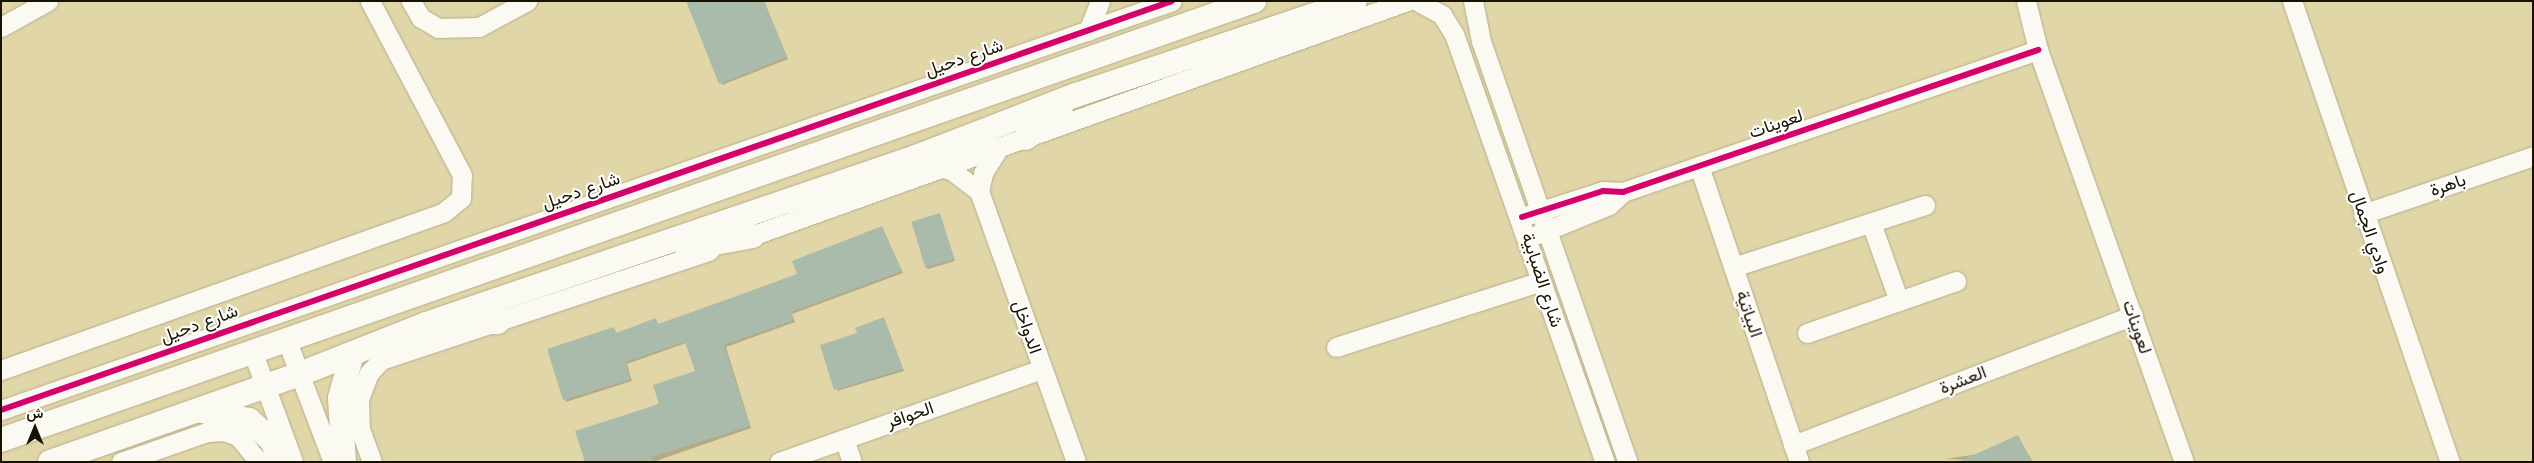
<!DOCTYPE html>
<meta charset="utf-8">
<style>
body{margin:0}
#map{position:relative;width:2534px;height:463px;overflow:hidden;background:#e1d6a8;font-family:Quicksand,Vazirmatn,sans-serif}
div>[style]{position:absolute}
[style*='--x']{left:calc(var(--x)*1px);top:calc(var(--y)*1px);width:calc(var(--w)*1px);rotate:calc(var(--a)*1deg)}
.shadow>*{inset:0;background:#0003}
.building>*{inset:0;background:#abbbab;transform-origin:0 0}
.roads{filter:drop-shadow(0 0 1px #b7ae8a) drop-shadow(0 0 1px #b7ae8a)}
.minor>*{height:19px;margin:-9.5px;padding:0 9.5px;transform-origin:9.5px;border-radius:9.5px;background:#faf9f2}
.major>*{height:24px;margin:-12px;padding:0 12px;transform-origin:12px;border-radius:12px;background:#faf9f2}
.cycleway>*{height:6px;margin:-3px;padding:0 3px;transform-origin:3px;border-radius:3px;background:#d6006c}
span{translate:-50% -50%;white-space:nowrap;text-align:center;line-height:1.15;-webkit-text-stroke:4px #fff;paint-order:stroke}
.street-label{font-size:18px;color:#181200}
.frame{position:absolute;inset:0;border:2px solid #181200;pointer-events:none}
.north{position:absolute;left:10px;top:403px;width:50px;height:50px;-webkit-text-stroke:4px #fff;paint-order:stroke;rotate:0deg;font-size:14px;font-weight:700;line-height:20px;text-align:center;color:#181200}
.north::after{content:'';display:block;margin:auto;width:18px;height:22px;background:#181200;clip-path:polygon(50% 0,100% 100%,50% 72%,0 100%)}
</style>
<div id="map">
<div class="shadow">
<div style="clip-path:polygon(687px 1px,764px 1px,788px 59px,722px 85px)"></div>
<div style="clip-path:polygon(940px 215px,955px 261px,928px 269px,926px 267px)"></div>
<div style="clip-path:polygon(882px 228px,903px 273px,792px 314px,795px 322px,726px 347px,751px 428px,653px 462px,586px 462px,697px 372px,686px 343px,627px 364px,632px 381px,566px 402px,548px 350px,614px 328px,617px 334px,655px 320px,659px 325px,798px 274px)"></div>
<div style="clip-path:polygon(884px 319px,904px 371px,837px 391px,859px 334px)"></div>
<div style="clip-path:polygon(2018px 437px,2033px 462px,1945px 459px,1979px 454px)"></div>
</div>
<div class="building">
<div style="clip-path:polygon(686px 1px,764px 1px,787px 57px,719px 84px)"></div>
<div style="left:940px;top:213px;width:48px;height:30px;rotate:73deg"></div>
<div style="clip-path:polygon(882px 226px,902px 271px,791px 312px,794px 320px,724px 345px,750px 426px,651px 457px,653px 462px,585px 462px,575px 431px,659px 404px,653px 385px,695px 371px,685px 342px,625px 362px,631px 379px,563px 400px,547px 349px,614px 327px,616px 333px,656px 318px,658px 324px,734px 297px,797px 274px,792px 261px)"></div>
<div style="clip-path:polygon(884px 317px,903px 369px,834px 390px,820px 345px,857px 333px,855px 328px)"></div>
<div style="clip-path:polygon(2018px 435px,2032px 462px,1958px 462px)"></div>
</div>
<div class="roads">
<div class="minor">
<div style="--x:411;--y:1;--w:20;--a:60"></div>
<div style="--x:421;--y:18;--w:20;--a:30"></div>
<div style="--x:438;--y:28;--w:41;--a:-1.4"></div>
<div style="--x:479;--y:27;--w:55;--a:-28.4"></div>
<div style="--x:1417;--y:1;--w:29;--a:29"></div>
<div style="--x:1442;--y:15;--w:22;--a:58"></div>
<div style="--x:1454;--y:34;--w:454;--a:70.6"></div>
<div style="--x:1473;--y:1;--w:41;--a:78.7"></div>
<div style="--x:1481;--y:41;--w:446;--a:70.8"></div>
<div style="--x:2026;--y:1;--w:50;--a:76.2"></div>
<div style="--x:2038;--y:50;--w:437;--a:70.5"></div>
<div style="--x:2292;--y:1;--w:487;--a:71.1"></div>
<div style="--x:1;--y:27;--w:54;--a:-29"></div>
<div style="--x:1088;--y:31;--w:32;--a:-68"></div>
<div style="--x:1699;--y:166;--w:312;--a:71.3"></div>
<div style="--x:947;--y:167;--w:40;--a:37"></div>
<div style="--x:979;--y:191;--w:288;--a:70.3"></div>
<div style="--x:979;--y:191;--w:18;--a:-77"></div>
<div style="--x:983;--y:173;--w:28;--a:-58"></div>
<div style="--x:2363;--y:214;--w:180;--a:-18.8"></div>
<div style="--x:1522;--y:217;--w:85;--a:-17.8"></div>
<div style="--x:1603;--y:191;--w:20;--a:3"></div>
<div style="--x:1623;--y:192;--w:439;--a:-18.9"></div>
<div style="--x:1871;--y:223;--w:83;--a:70.3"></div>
<div style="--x:1538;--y:234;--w:77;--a:-22.2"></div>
<div style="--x:1609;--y:205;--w:19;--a:-43"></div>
<div style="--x:740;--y:240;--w:709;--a:-19.71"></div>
<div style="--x:1733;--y:267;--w:202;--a:-17.9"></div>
<div style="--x:1807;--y:333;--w:158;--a:-19.2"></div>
<div style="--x:287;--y:341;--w:129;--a:69.2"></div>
<div style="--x:1336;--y:347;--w:215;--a:-17.8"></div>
<div style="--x:253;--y:353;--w:116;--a:69.8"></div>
<div style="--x:1;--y:370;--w:470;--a:-19.6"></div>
<div style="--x:444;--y:212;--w:22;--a:-39"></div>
<div style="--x:461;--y:198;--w:23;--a:-88"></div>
<div style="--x:462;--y:175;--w:197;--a:-117.9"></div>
<div style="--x:1;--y:410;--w:1240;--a:-19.25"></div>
<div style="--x:844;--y:439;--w:24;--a:71"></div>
<div style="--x:1793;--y:445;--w:364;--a:-20.9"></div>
<div style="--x:121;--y:462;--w:91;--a:-19.2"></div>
<div style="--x:207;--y:432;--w:17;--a:-3"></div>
<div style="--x:224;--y:431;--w:15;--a:20"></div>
<div style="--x:238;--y:436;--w:33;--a:51"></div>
<div style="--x:372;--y:462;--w:35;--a:-110"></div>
<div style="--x:360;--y:429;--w:30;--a:-92"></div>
<div style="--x:359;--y:399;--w:28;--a:-69"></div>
<div style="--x:369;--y:373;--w:18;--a:-47"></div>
<div style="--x:381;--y:360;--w:346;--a:-18.4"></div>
<div style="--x:779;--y:462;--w:278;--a:-19.5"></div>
</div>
<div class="major">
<div style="--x:1026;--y:138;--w:46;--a:-40.6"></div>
<div style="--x:916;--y:157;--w:33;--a:18"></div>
<div style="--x:687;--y:248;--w:67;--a:-10.3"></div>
<div style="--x:450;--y:324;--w:48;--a:-2.4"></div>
<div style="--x:202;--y:411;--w:48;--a:10.8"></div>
<div style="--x:249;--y:420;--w:31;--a:42"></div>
<div style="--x:272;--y:441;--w:23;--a:67"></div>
<div style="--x:1;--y:440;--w:1328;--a:-19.31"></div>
<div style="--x:50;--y:462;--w:265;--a:-19.4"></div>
<div style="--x:300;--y:374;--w:136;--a:-21.6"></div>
<div style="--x:426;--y:324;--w:518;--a:-18.82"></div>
<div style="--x:916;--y:157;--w:172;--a:-21.2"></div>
<div style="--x:1076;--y:95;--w:294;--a:-18.6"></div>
<div style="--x:344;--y:462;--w:64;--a:-93.6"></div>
<div style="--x:340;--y:398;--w:46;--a:-74.7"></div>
</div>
</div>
<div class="cycleway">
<div style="--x:1522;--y:217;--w:85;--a:-17.8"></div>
<div style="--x:1603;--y:191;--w:20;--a:3"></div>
<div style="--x:1623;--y:192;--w:439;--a:-18.9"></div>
<div style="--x:1;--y:410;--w:1240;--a:-19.25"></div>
</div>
<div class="street-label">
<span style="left:964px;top:58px;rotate:-19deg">شارع دحيل</span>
<span style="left:1776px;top:124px;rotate:-19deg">لعوينات</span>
<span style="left:2448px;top:185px;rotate:-19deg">باهرة</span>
<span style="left:581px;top:191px;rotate:-19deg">شارع دحيل</span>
<span style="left:2370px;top:232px;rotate:71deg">وادي الجمال</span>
<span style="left:1542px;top:280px;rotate:72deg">شارع الضبابية</span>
<span style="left:1749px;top:314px;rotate:71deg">البياتية</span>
<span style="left:199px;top:324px;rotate:-20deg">شارع دحيل</span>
<span style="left:1027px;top:327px;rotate:71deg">الدواخل</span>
<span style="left:2137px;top:327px;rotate:71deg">لعوينات</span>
<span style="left:1963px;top:380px;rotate:-21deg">العشرة</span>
<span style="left:910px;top:415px;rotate:-19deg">الحوافر</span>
</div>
<div class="frame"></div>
<div class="north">ش</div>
</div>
